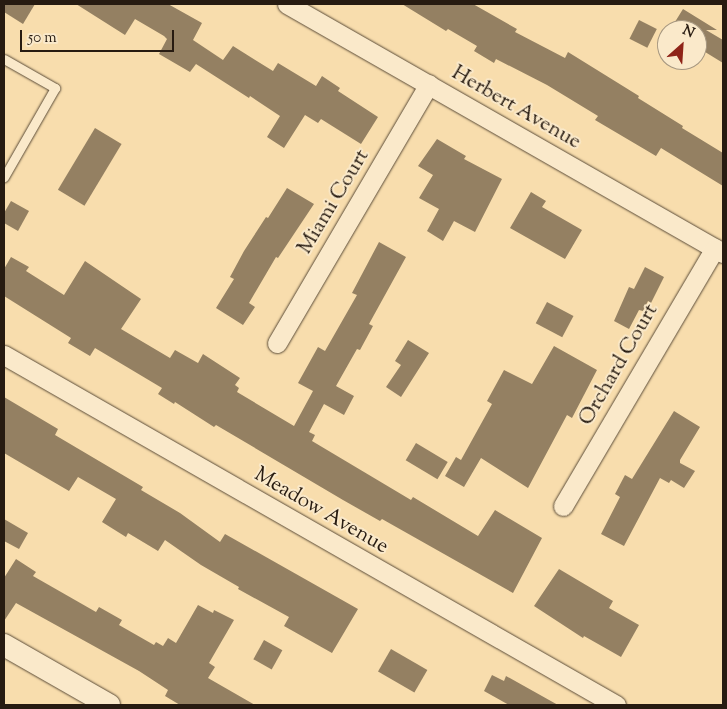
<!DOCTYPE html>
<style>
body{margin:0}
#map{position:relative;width:727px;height:709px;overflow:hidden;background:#f8ddad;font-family:"Sorts Mill Goudy",serif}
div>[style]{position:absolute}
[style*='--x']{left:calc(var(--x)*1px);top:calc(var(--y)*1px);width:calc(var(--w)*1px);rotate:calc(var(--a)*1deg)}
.building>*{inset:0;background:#948062;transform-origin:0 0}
.roads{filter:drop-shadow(0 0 1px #5b4c38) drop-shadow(0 0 1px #5b4c38)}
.service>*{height:9px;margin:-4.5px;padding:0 4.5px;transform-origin:4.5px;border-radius:4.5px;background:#fae9ca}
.minor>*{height:19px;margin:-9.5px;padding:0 9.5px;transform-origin:9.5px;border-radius:9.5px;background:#fae9ca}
.tertiary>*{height:22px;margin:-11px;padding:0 11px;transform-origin:11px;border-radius:11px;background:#fae9ca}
span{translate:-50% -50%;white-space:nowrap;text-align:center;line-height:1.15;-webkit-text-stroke:4px #fae9ca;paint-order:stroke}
.street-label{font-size:21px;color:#271b11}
.frame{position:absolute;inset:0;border:5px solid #271b11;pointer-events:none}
.north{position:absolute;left:657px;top:20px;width:50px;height:50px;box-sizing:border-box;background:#fae9ca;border:1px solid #a69780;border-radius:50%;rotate:26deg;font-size:14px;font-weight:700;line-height:20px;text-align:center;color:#271b11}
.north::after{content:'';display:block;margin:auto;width:18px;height:22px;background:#8f2418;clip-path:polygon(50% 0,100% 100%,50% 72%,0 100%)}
.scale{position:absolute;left:20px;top:30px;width:154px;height:22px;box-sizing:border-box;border:2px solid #271b11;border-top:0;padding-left:6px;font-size:15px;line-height:18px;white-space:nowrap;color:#271b11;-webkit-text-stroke:4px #fae9ca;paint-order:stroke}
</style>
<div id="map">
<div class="building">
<div style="clip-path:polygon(4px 4px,35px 4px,23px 24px,4px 12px)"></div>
<div style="clip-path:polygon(76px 4px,168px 4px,202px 23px,193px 40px,223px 60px,233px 46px,273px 71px,278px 63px,316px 86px,322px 76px,340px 88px,338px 91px,378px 117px,361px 144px,321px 119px,318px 123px,305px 115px,284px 148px,267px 137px,280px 116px,250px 96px,249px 98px,196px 64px,190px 72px,159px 54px,167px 39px,164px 36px,135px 19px,125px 35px)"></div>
<div style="clip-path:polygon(402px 4px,473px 4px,517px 29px,515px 32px,565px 58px,568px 52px,639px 96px,638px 98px,683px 126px,682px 128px,723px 153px,723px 186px,661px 148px,656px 156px,595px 120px,598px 116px,547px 85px,496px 59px,494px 63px,474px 51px,477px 46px,448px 29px,446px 31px)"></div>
<div style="clip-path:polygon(683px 9px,717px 30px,706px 30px,723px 40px,723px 63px,697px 47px,697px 30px,670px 30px)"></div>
<div style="left:639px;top:20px;width:20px;height:21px;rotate:27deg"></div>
<div style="left:95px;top:128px;width:31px;height:72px;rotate:31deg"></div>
<div style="clip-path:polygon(437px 139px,466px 156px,464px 159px,502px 179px,475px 232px,454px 221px,443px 241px,427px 231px,439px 209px,419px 198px,433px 175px,418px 166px)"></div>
<div style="clip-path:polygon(287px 188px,314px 204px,278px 258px,276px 257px,249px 303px,255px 307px,243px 325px,216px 308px,234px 279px,230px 277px,244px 251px,266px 217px,268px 218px)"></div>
<div style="clip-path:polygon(531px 192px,546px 201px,542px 207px,582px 230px,565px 259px,510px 228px)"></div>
<div style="clip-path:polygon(11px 201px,29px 211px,18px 231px,4px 223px,4px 213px)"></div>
<div style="clip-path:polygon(379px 242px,406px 257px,369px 324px,373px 326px,360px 350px,357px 349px,336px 386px,354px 396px,344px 415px,324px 404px,309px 432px,315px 435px,312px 441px,411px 500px,413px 497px,478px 536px,495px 510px,542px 538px,513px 593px,382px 519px,380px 521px,343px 500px,216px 425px,214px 427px,175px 402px,174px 404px,158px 394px,162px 388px,95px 348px,90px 356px,68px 343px,71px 338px,4px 296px,4px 269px,11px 257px,29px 267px,26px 271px,64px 295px,85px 261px,141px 299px,121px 329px,170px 358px,175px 350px,198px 363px,203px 354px,240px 378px,235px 385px,239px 388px,237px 392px,294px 426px,313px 391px,298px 383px,318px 347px,325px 351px,357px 295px,352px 293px)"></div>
<div style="clip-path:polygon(645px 267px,664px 277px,651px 303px,648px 301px,643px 311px,639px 310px,629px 329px,614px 321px,629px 287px,634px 289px)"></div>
<div style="left:547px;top:302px;width:30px;height:24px;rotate:28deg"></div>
<div style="clip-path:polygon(408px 340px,429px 353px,401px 397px,386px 387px,401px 365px,395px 361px)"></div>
<div style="clip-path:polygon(554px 346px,597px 370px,572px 418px,567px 415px,528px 488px,481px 458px,464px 487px,445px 476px,456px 457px,461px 460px,492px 404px,487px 401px,504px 370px,532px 384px)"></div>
<div style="clip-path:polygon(4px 397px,58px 429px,55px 435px,143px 487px,141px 490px,180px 513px,220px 542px,225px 534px,358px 609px,332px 653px,284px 626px,289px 617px,238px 589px,239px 587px,201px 565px,165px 540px,158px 551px,128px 533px,126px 537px,102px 522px,116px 499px,78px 477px,69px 491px,4px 453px)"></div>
<div style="clip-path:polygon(674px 411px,700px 427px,680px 460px,680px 463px,695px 471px,684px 488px,671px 480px,669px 483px,660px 478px,624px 546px,601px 534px,620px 497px,615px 494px,625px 475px,632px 479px)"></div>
<div style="left:416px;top:443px;width:37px;height:20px;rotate:31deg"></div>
<div style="clip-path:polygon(4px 519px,28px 533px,19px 549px,4px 541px)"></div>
<div style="clip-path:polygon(16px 559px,36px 572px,33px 576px,96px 612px,99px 607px,122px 620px,119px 625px,154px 645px,156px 642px,163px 646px,168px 638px,176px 643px,198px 605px,213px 613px,214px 610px,234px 620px,209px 663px,215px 667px,208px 678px,255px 705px,180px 705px,165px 696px,168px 690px,139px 671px,16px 603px,4px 621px,4px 578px)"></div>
<div style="clip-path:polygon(559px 569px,613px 601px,609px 608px,639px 625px,621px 657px,584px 636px,583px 638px,534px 606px)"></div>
<div style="left:264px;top:640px;width:21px;height:22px;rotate:29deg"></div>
<div style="left:391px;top:649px;width:42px;height:26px;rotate:30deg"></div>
<div style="clip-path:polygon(492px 675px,504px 681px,506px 676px,558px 705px,509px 705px,484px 691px)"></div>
</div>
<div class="roads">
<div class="service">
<div style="--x:4;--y:59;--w:59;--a:29.6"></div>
<div style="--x:55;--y:88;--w:103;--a:119.8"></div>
</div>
<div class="minor">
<div style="--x:287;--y:4;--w:502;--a:29.73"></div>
<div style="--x:277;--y:343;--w:300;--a:-59.6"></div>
<div style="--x:4;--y:355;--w:705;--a:29.77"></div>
<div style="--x:563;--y:506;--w:299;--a:-59.5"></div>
</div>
<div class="tertiary">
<div style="--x:4;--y:645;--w:121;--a:29.7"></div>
</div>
</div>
<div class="street-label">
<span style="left:516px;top:108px;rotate:30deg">Herbert Avenue</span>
<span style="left:334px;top:202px;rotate:-59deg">Miami Court</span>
<span style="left:619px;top:365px;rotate:-60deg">Orchard Court</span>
<span style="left:321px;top:511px;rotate:30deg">Meadow Avenue</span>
</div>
<div class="frame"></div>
<div class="north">N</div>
<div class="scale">50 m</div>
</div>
